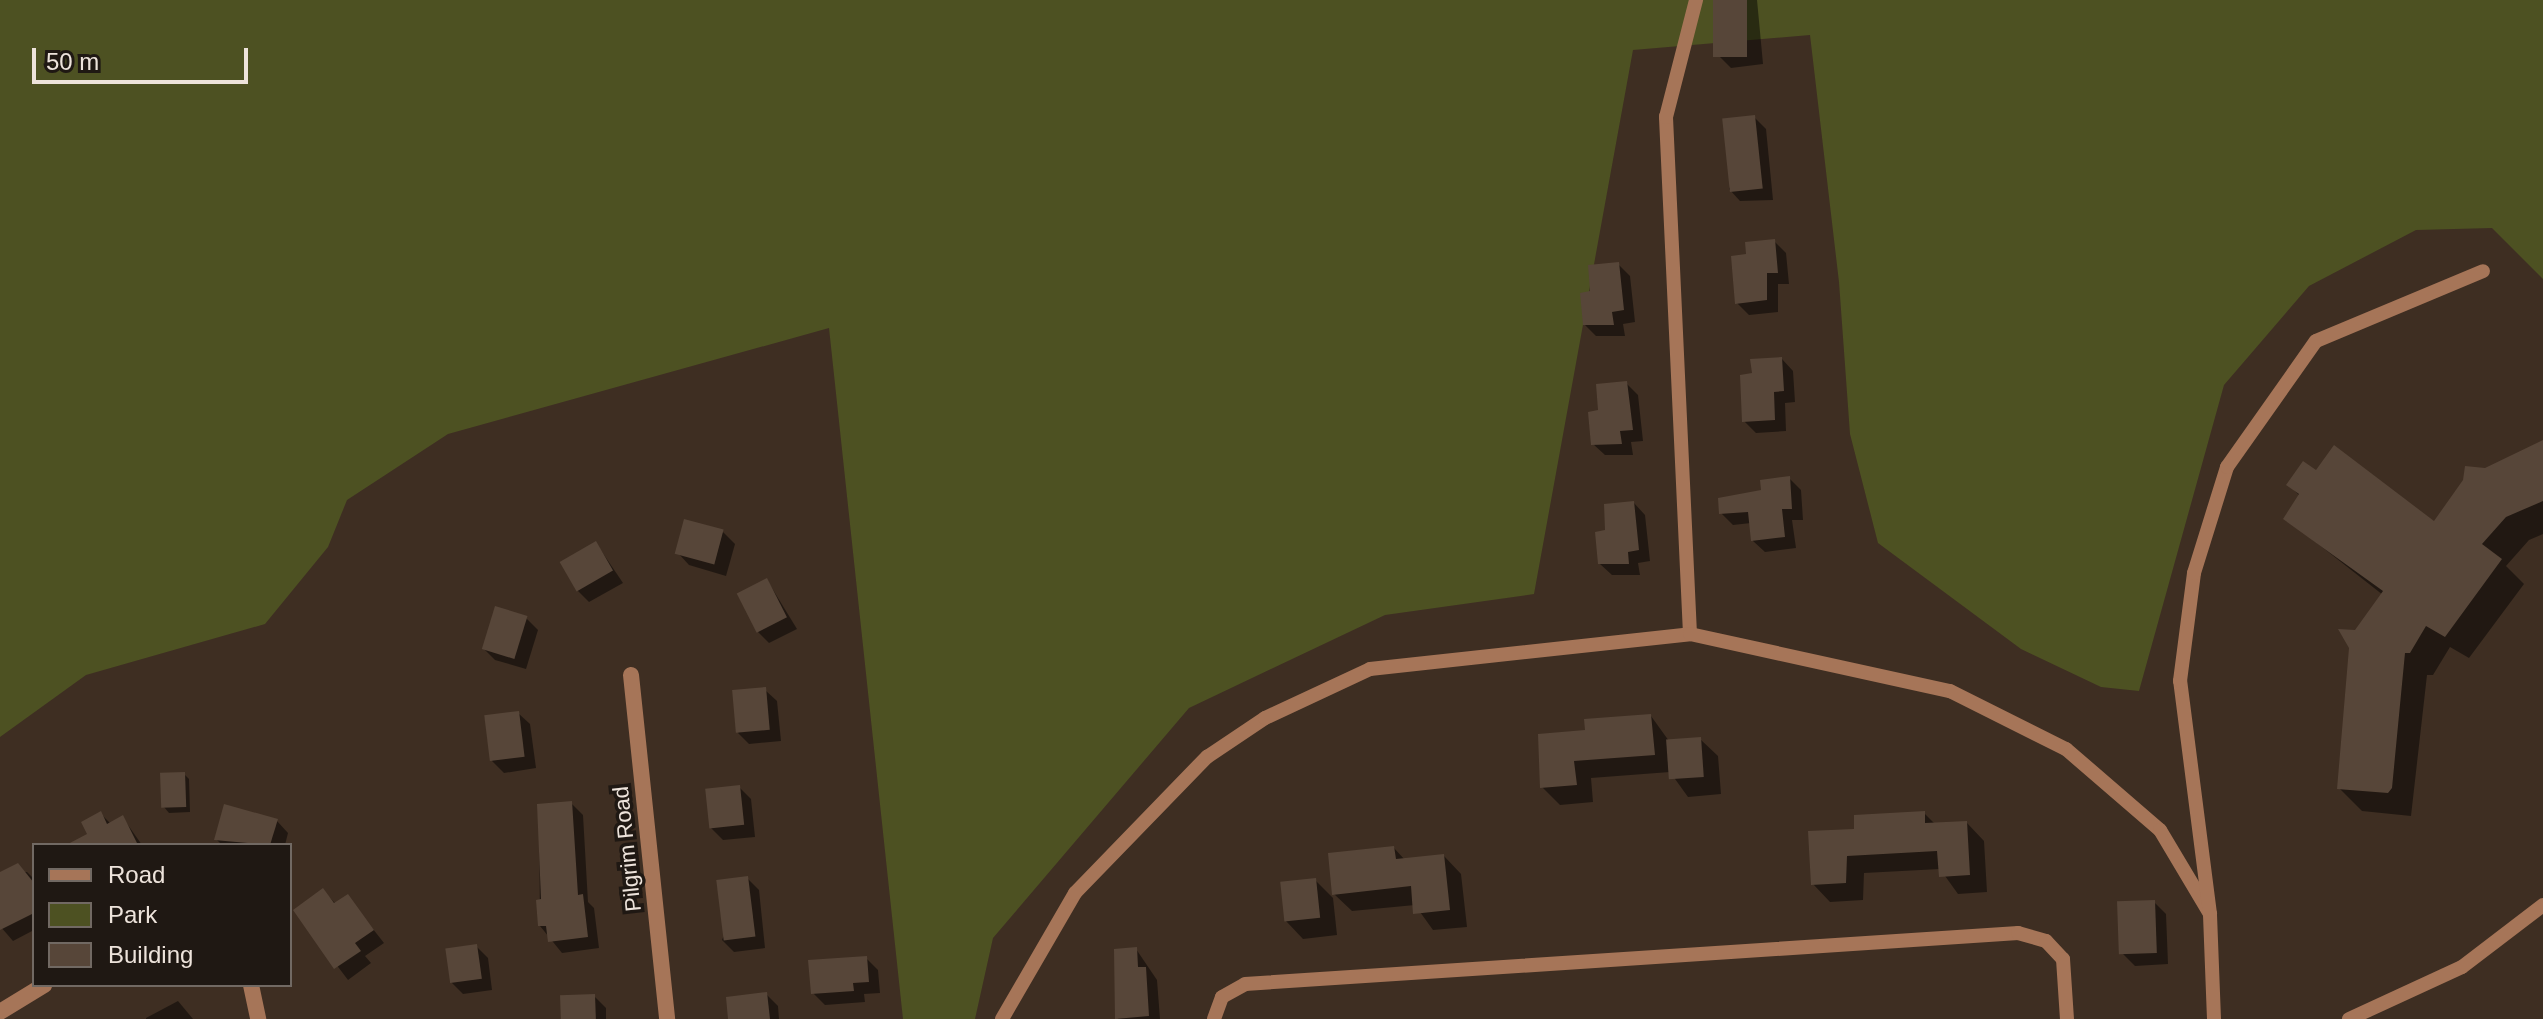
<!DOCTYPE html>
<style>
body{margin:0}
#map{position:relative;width:2543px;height:1019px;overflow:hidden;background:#3e2e22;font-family:Helvetica,sans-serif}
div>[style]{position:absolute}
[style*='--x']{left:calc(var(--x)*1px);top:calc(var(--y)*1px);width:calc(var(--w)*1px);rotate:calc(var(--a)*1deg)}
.green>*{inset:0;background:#4d5122}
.shadow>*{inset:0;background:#0007}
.building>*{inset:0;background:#574639;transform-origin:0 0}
.service>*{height:14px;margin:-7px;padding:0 7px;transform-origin:7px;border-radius:7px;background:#a67558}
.minor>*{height:16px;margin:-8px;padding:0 8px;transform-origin:8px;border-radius:8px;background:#a67558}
span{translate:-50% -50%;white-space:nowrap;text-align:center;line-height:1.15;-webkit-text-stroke:7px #1f1813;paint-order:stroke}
.street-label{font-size:22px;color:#ede3db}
.legend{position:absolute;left:32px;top:843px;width:260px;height:144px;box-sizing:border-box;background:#1f1813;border:2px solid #716963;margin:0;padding:10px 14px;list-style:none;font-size:24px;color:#ede3db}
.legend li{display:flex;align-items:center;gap:16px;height:40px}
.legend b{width:40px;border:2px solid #716963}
.scale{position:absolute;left:32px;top:48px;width:216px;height:36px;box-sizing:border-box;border:4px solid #ede3db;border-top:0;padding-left:10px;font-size:24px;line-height:28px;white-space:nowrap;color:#ede3db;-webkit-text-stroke:6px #1f1813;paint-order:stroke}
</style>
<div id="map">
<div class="green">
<div style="clip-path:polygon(0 0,2543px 0,2543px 279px,2492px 228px,2416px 230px,2309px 286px,2224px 385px,2139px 691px,2101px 687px,2021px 649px,1878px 543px,1850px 434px,1839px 282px,1810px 35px,1633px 50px,1534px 594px,1385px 615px,1189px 708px,993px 938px,975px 1019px,903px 1019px,829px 328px,448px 434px,347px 500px,328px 547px,265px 624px,86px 675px,0 737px)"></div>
</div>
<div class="shadow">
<div style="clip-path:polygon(1715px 0,1757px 0,1763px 64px,1731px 68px,1719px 56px)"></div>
<div style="clip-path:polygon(1754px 117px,1766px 129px,1773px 200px,1740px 201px,1729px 189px)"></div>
<div style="clip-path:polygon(1774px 241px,1786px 253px,1789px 284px,1778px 284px,1778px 312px,1749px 315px,1737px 303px,1748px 256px)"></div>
<div style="clip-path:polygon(1618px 264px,1630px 276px,1635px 322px,1623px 324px,1625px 336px,1596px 336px,1585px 325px,1592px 293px)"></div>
<div style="clip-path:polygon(1782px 359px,1793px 371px,1795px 402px,1785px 403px,1786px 431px,1756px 433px,1744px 421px)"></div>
<div style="clip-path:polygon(1626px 383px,1638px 395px,1643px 441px,1631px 442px,1633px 455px,1605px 455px,1593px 444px,1600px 412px)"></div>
<div style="clip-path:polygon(2543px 442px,2543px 534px,2529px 540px,2506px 566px,2524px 584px,2469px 658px,2450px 647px,2433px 675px,2427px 675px,2411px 816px,2362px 811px,2339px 788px,2356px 633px,2383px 595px,2285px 518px,2300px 496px,2289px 485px,2317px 472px,2434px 524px,2486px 470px)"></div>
<div style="clip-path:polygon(1789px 478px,1801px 490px,1803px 520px,1792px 520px,1796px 548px,1765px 552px,1753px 541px,1751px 523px,1733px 525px,1721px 513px)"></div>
<div style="clip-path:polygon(1634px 503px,1645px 515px,1650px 561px,1638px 563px,1640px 575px,1612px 575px,1600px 564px,1607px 532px)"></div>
<div style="clip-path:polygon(723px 532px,735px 544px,726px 576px,689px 565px,678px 553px)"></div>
<div style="clip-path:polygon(596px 543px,623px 583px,589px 602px,577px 590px)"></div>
<div style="clip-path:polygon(767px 580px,797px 629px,769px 643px,757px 631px)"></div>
<div style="clip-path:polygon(526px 618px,538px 630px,526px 669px,495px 660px,483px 648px)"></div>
<div style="clip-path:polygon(765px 690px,777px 701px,781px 741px,749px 744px,738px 733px)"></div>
<div style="clip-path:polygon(518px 713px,530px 724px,536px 768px,504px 773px,492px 761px)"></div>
<div style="clip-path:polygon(1651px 716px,1669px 741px,1700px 739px,1718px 756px,1721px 794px,1688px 797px,1670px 772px,1591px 778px,1593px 802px,1560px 805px,1542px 787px,1587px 732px)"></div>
<div style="clip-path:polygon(184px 774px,189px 779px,190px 812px,169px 813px,164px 807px)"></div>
<div style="clip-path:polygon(739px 787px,751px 799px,755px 837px,723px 840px,711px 828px)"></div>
<div style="clip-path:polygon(571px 803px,583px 815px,588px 902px,594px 908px,599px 948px,562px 953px,540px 926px,539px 806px)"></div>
<div style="clip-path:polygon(1924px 813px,1936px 825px,1967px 823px,1984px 841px,1987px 892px,1958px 894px,1940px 869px,1864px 873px,1863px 900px,1830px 902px,1813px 884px,1856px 831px)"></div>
<div style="clip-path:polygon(101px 814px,111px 824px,123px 818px,142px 845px,95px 845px)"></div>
<div style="clip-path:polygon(277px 821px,288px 833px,285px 845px,222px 845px,216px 839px)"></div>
<div style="clip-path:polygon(1394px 848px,1405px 860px,1444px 856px,1461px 874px,1467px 927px,1433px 930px,1415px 905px,1352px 911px,1334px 894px)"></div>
<div style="clip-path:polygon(27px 872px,34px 879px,34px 930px,13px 941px,0 926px,0 874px)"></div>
<div style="clip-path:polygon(747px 878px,759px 890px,765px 948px,734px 952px,722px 940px)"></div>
<div style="clip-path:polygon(1315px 880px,1333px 898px,1337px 935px,1303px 939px,1286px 921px)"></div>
<div style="clip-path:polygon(323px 891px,336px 904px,347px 896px,384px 943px,365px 956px,371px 963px,348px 980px,295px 910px)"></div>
<div style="clip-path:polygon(2154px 902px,2166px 914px,2168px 964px,2135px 966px,2123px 954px)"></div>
<div style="clip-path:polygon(476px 946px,488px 958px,492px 990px,463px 994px,451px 982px)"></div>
<div style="clip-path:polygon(1136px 949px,1157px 980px,1160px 1019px,1118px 1019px,1116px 950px)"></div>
<div style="clip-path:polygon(866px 958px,878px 970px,880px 993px,864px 994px,865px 1002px,825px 1005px,813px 993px)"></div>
<div style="clip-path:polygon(766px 994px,778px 1006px,779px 1019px,730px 1019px)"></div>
<div style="clip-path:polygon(594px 996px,606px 1008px,606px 1019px,563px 1019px)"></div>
<div style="clip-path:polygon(178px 1001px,193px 1019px,146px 1019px,146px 1018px)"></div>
</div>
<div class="building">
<div style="left:1713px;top:0;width:34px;height:57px"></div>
<div style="left:1755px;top:115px;width:74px;height:33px;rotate:84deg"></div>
<div style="clip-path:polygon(1775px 239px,1778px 273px,1767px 273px,1767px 300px,1735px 304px,1731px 256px,1746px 254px,1745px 242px)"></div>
<div style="clip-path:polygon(1619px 262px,1624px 310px,1612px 312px,1614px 325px,1583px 325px,1580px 293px,1590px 291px,1588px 265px)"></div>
<div style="clip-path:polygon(1782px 357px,1784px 391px,1774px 392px,1775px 420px,1742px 422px,1740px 375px,1752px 373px,1750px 359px)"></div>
<div style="clip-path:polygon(1627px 381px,1633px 430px,1620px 431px,1622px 444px,1591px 445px,1588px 412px,1598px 410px,1596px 384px)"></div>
<div style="clip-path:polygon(2543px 440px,2543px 501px,2506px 517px,2482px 544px,2502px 559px,2445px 637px,2426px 626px,2410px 653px,2405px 653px,2392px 788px,2388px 793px,2337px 789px,2349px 648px,2338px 629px,2355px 630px,2383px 591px,2283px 519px,2299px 494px,2286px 485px,2303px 461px,2316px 470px,2334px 445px,2434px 521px,2463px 480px,2465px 466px,2485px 468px)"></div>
<div style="clip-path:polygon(1790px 476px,1792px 509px,1782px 509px,1785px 537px,1751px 541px,1748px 512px,1719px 514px,1718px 498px,1761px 490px,1760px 480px)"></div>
<div style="clip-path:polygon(1634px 501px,1639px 550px,1628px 552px,1629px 564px,1598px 564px,1595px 532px,1605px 530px,1604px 504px)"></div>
<div style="left:684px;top:519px;width:41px;height:36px;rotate:15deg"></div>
<div style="left:596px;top:541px;width:34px;height:42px;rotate:60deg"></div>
<div style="left:767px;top:578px;width:44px;height:34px;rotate:63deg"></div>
<div style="left:495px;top:606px;width:34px;height:45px;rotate:17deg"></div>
<div style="left:766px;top:687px;width:43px;height:34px;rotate:85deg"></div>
<div style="left:519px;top:711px;width:46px;height:35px;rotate:83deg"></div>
<div style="clip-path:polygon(1651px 714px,1655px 755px,1574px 761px,1577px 785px,1540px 788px,1538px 734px,1585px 730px,1584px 719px)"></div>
<div style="left:1701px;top:737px;width:40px;height:35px;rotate:86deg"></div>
<div style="left:185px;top:772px;width:35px;height:25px;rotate:88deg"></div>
<div style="left:740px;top:785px;width:40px;height:35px;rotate:84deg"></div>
<div style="clip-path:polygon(572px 801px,578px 895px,583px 894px,588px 937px,548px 942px,546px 926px,538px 926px,536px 900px,541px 899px,537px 804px)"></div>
<div style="clip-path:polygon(224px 804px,278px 819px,270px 845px,214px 840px)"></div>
<div style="clip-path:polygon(101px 811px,107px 824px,123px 815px,138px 845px,66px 845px,87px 834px,81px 822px)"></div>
<div style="clip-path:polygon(1925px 811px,1925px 823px,1967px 821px,1970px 875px,1939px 877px,1937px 851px,1847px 856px,1846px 883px,1811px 885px,1808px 831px,1854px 829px,1854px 815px)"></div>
<div style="clip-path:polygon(1394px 846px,1396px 859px,1444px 854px,1450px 910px,1413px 914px,1411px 886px,1332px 895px,1328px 853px)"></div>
<div style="clip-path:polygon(18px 863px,34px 883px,34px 913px,0 930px,0 872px)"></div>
<div style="left:748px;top:876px;width:61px;height:32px;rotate:83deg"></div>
<div style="left:1316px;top:878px;width:40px;height:36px;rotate:84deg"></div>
<div style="clip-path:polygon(323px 888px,334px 903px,348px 894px,374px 930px,355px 943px,361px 951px,334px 969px,293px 910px)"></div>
<div style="left:2155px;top:900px;width:53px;height:38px;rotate:88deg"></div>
<div style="left:477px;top:944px;width:35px;height:32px;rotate:82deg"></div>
<div style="clip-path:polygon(1137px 947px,1138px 967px,1146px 967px,1149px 1016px,1115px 1019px,1114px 949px)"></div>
<div style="clip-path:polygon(867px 956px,869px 982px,853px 983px,854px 991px,811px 994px,808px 960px)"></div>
<div style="clip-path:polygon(767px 992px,770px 1019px,728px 1019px,726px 997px)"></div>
<div style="left:595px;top:994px;width:25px;height:35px;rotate:88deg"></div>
</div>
<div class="service">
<div style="--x:1690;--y:634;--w:518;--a:-92.66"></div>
<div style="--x:1666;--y:117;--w:121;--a:-75.6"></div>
<div style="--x:1002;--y:1019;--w:146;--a:-59.9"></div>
<div style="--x:1075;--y:893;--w:190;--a:-45.9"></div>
<div style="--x:1207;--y:757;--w:70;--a:-33.9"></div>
<div style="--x:1265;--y:718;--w:116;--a:-25"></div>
<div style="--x:1370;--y:669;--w:322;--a:-6.2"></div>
<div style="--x:1690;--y:634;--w:266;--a:12.4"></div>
<div style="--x:1950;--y:691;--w:130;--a:26.6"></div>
<div style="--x:2066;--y:749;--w:124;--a:40.8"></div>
<div style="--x:2160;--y:830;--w:98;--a:59.2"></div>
<div style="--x:1214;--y:1019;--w:23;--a:-70"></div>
<div style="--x:1222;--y:997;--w:26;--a:-29"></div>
<div style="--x:1245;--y:984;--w:775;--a:-3.77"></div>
<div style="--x:2018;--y:933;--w:29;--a:16"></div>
<div style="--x:2046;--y:941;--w:25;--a:47"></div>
<div style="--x:2063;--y:959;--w:60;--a:86.2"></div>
<div style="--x:2214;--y:1019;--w:105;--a:-92.2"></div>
<div style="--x:2210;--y:914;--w:235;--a:-97.3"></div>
<div style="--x:2180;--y:681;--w:109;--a:-82.6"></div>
<div style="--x:2194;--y:573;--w:111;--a:-72.7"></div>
<div style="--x:2227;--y:467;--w:154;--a:-54.8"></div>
<div style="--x:2316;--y:341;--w:181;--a:-22.7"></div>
<div style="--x:2349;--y:1019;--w:124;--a:-24.7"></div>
<div style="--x:2462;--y:967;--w:102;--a:-37.4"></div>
</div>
<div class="minor">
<div style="--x:631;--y:675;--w:346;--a:84"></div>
<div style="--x:251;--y:985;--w:35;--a:78"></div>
<div style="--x:0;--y:1012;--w:52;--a:-31.5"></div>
</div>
<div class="street-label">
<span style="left:627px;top:849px;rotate:-96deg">Pilgrim Road</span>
</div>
<ul class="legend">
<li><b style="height:10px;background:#a67558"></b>Road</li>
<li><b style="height:22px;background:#4d5122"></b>Park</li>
<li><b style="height:22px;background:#574639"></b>Building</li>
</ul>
<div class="scale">50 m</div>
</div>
